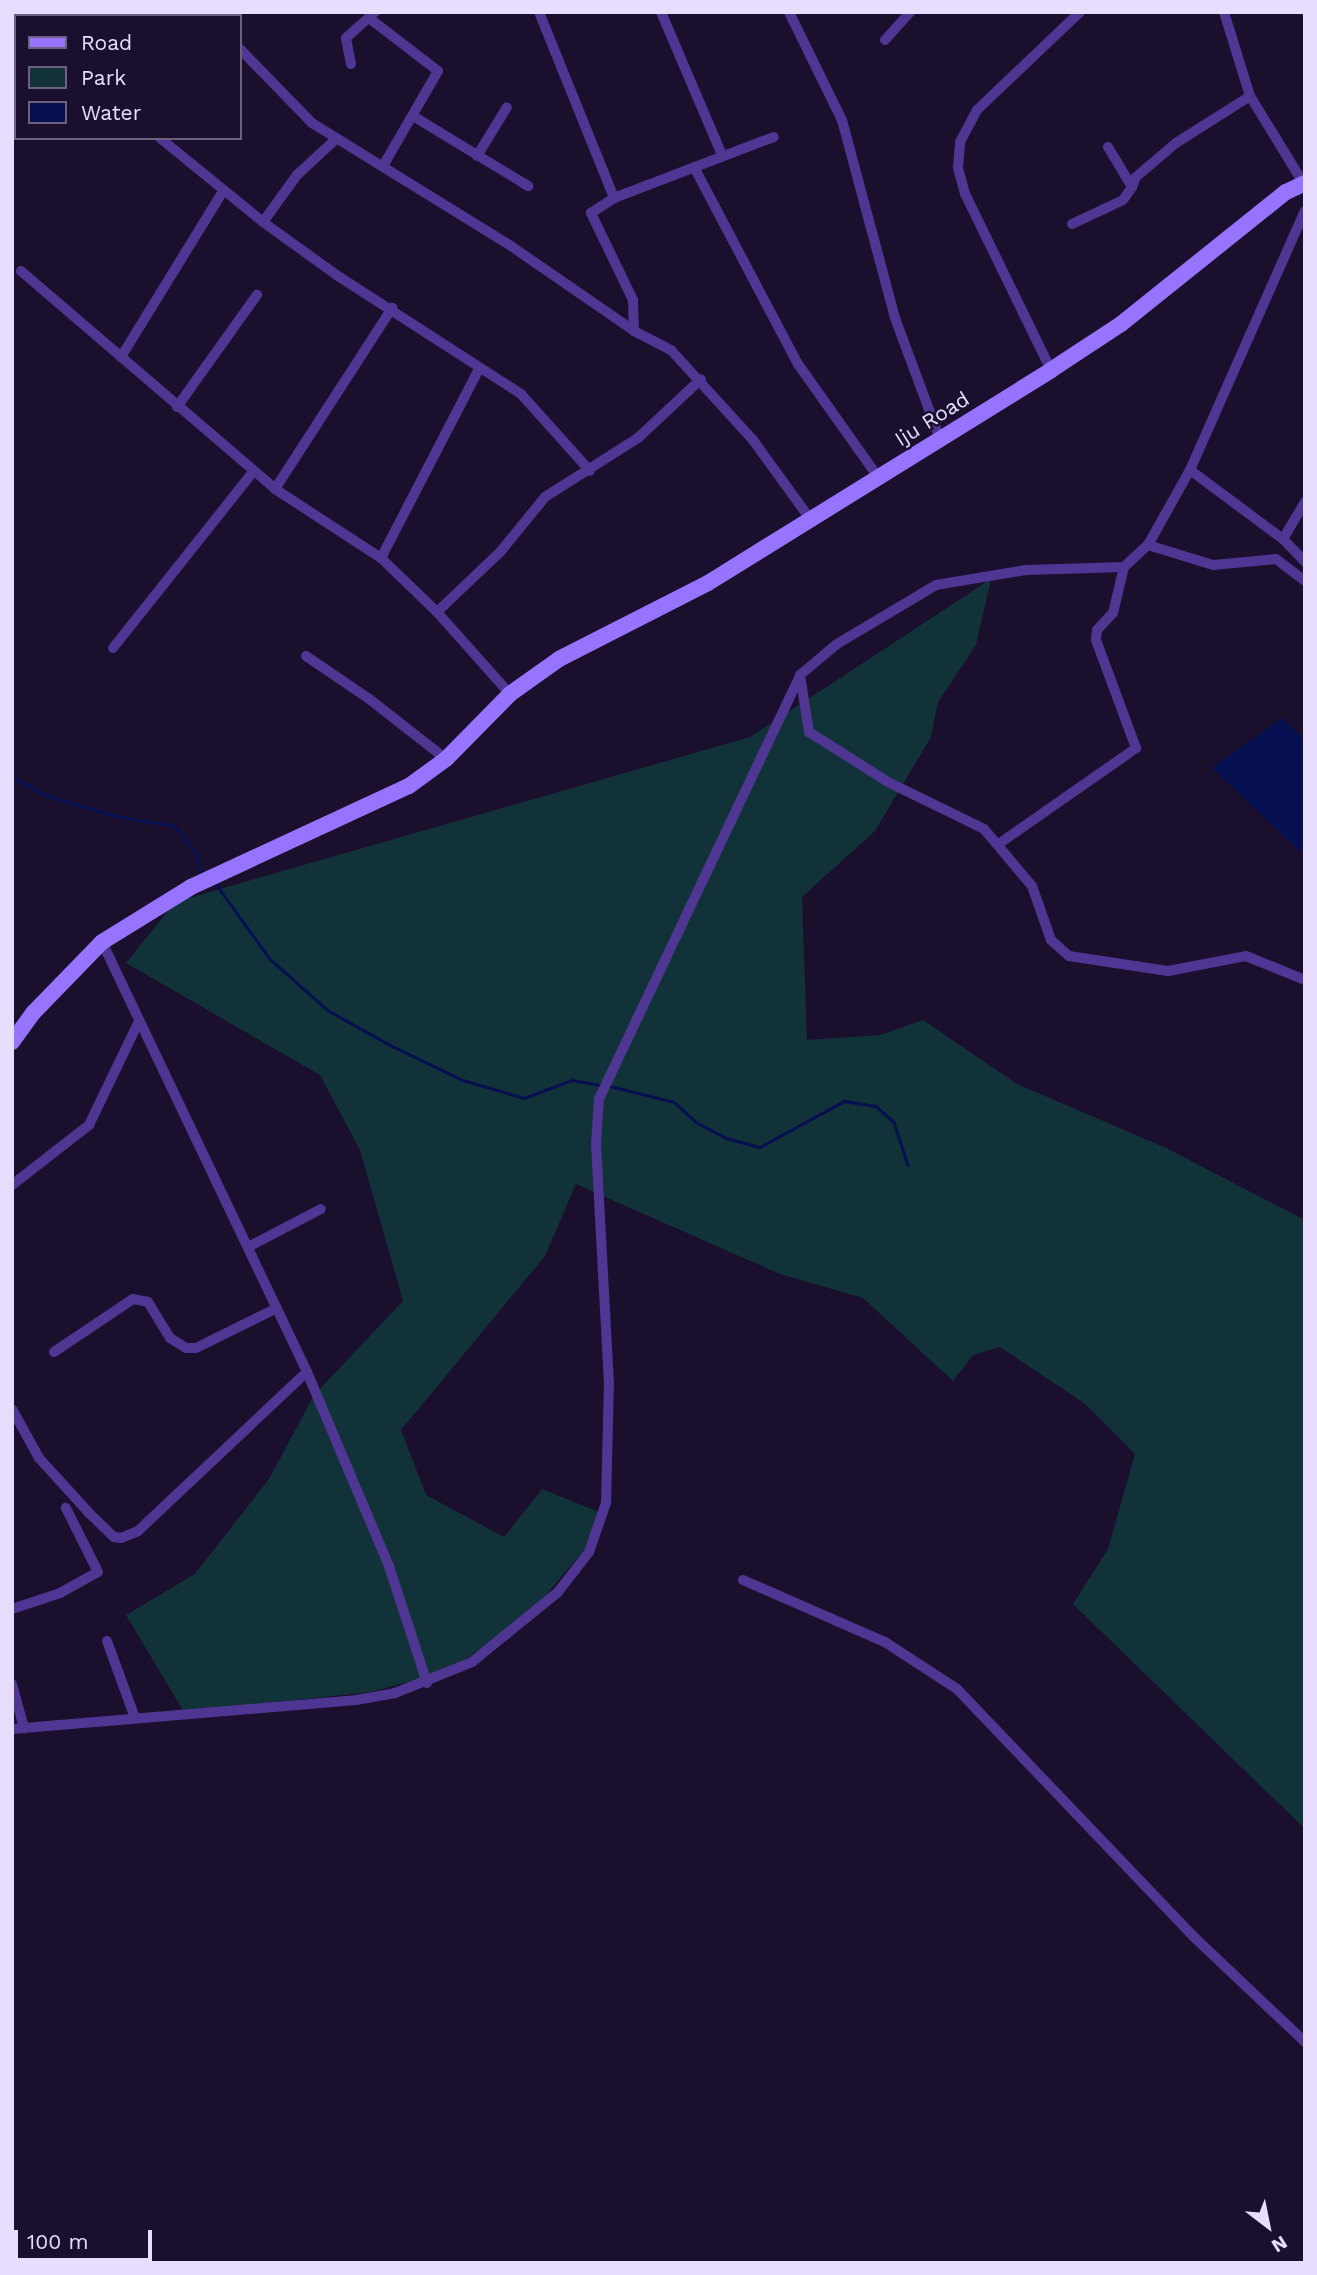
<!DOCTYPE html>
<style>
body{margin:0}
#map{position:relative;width:1317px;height:2275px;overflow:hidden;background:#1b0f2e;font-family:"Work Sans",sans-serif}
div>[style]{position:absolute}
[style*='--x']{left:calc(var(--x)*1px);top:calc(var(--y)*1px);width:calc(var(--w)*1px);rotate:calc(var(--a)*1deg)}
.green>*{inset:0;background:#113239}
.water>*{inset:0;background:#061051}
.stream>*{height:2.5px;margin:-1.25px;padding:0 1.25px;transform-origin:1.25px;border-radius:1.25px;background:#061051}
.street>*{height:10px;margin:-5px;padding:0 5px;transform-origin:5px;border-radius:5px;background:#4e3692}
.secondary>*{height:16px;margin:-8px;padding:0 8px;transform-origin:8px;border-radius:8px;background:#9674ff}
span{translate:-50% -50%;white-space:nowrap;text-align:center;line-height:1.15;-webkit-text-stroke:5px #1b0f2e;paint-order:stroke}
.street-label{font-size:21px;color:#e8ddff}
.frame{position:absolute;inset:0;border:14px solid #e8ddff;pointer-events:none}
.legend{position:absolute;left:14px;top:14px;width:228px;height:126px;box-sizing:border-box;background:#1b0f2e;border:2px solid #6d6182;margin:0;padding:9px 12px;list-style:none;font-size:21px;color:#e8ddff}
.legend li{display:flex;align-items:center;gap:14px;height:35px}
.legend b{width:35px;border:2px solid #6d6182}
.north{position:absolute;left:1233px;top:2191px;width:70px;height:70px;-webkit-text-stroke:5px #1b0f2e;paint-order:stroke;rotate:148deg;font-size:19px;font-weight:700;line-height:28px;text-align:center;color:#e8ddff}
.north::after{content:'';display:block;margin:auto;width:24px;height:32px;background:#e8ddff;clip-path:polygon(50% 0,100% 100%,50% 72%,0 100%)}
.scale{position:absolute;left:14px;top:2230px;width:138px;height:32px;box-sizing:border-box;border:4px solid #e8ddff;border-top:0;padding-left:9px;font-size:21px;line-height:24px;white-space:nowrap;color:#e8ddff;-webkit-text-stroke:5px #1b0f2e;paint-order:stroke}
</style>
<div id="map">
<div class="green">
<div style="clip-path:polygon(991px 579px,976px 645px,938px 702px,931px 737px,875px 831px,802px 897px,807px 1040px,880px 1035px,923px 1020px,1017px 1084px,1166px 1148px,1305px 1220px,1305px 1829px,1073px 1604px,1108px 1549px,1135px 1454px,1084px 1403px,1000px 1347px,973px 1355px,953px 1381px,863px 1298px,780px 1274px,576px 1184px,545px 1256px,401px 1430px,426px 1495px,504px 1537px,542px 1489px,599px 1512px,585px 1549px,534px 1609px,451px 1670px,371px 1692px,184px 1712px,126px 1615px,195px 1574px,269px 1479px,314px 1395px,403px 1301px,360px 1150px,320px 1075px,126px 963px,175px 902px,750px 737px)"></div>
</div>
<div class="water">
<div style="clip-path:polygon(1282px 718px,1305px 740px,1305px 856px,1212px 768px)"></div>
</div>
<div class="stream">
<div style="--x:12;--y:777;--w:41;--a:27.8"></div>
<div style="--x:48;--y:796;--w:71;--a:16.4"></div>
<div style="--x:116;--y:816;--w:60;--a:9.6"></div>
<div style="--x:175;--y:826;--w:37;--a:52"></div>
<div style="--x:198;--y:855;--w:13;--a:90"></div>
<div style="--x:198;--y:868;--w:11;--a:41"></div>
<div style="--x:216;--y:884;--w:92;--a:54.2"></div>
<div style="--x:270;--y:959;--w:79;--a:41.4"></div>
<div style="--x:329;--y:1011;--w:74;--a:29"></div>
<div style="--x:394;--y:1047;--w:76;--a:25.6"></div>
<div style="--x:463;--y:1080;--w:64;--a:16.4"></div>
<div style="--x:524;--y:1098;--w:51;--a:-20.6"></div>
<div style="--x:572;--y:1080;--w:28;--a:10"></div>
<div style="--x:610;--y:1086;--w:66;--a:14"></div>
<div style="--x:674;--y:1102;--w:30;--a:42"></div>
<div style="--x:696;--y:1122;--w:34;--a:28"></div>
<div style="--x:726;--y:1138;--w:35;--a:15"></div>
<div style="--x:760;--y:1147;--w:96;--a:-28.7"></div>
<div style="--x:844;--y:1101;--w:32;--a:9"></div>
<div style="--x:876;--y:1106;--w:24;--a:42"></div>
<div style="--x:894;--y:1122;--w:45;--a:72"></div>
</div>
<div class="street">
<div style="--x:215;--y:12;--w:4;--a:63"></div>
<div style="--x:539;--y:12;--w:201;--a:68"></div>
<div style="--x:661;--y:12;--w:155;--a:66.9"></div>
<div style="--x:789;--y:12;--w:120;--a:63.9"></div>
<div style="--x:842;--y:120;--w:205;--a:75"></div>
<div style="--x:895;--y:318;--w:129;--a:69.6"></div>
<div style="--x:1224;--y:12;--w:88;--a:72.8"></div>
<div style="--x:1250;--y:96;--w:103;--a:58.5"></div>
<div style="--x:369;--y:18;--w:87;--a:37.5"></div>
<div style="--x:438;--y:71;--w:108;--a:120.1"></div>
<div style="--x:885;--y:40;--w:38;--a:-48"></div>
<div style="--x:240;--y:49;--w:103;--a:45.8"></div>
<div style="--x:312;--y:123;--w:234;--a:31.7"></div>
<div style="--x:511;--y:246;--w:150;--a:34.6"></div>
<div style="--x:634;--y:331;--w:42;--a:27.2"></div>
<div style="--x:671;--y:350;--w:122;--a:47.7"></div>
<div style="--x:753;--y:440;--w:99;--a:54.1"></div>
<div style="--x:351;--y:64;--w:26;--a:-101"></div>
<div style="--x:346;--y:38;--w:39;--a:-42"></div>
<div style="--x:413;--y:116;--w:135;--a:31.3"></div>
<div style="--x:160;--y:138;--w:133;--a:39.2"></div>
<div style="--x:263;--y:222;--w:92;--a:35.8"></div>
<div style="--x:338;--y:276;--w:218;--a:32.8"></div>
<div style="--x:521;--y:394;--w:103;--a:48.1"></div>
<div style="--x:1108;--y:147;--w:47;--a:59"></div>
<div style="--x:1132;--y:187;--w:11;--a:-68"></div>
<div style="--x:1136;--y:177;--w:52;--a:-40.4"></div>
<div style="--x:1176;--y:143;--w:88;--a:-32.4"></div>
<div style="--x:477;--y:156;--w:57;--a:-58.5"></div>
<div style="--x:694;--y:167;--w:223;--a:62.2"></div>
<div style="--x:798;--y:364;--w:138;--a:54.7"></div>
<div style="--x:263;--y:222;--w:58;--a:-54.1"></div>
<div style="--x:297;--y:175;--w:54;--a:-42.8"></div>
<div style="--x:1072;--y:224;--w:56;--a:-25.2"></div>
<div style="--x:1123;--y:200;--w:16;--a:-55"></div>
<div style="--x:21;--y:271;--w:335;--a:40.6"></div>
<div style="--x:275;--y:489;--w:126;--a:33.1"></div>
<div style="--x:381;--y:558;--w:78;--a:44"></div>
<div style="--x:437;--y:612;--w:110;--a:48.3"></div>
<div style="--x:634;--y:331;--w:31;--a:-92"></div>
<div style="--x:633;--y:300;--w:97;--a:-115.8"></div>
<div style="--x:591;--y:213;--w:27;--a:-33"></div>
<div style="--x:614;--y:198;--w:171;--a:-20.9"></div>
<div style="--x:121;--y:357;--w:195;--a:-58.4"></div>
<div style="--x:1051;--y:370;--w:196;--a:-116"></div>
<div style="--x:965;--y:194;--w:28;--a:-105"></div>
<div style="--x:958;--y:167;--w:25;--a:-85"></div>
<div style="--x:960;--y:142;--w:36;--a:-62"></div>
<div style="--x:977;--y:110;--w:142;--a:-43.6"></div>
<div style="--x:177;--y:407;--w:138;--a:-54.5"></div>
<div style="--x:1190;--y:470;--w:116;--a:36.6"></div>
<div style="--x:1283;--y:539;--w:32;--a:46"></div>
<div style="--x:275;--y:489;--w:216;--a:-57.1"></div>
<div style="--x:1283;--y:539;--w:43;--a:-59.3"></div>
<div style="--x:1148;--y:545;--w:68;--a:17.1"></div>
<div style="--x:1213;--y:565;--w:63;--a:-5.4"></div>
<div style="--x:1276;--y:559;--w:36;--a:37"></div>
<div style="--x:381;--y:558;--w:213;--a:-62.6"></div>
<div style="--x:437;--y:612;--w:88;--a:-43.6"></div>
<div style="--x:501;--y:551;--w:70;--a:-50.8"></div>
<div style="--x:545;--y:497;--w:110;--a:-32.4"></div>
<div style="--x:638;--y:438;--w:86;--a:-43.1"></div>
<div style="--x:113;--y:648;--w:226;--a:-51.5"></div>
<div style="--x:306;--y:656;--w:75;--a:34.1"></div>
<div style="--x:368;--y:698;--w:99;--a:38"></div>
<div style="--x:800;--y:675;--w:58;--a:81"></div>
<div style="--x:809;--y:732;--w:93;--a:32.3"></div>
<div style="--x:888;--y:782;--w:107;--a:26.1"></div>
<div style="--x:984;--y:829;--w:75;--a:49.9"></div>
<div style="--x:1032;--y:886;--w:57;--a:70.6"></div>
<div style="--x:1051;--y:940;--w:24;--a:42"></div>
<div style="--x:1069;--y:956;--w:100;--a:8.6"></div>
<div style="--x:1168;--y:971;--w:79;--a:-10.9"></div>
<div style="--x:1246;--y:956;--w:64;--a:22.1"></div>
<div style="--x:1000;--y:843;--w:166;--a:-34.9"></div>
<div style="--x:1136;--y:748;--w:115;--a:-110.3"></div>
<div style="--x:1096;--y:640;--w:10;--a:-84"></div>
<div style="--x:1097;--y:630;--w:23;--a:-47"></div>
<div style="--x:1113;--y:613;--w:47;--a:-76.6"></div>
<div style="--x:1124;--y:567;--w:33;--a:-43"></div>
<div style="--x:1148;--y:545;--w:86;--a:-60.8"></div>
<div style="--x:1190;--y:470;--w:283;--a:-66.1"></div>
<div style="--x:102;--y:942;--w:476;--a:64.5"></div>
<div style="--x:307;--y:1372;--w:211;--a:67.1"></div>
<div style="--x:389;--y:1566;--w:123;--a:72"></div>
<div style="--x:12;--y:1185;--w:98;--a:-37.9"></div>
<div style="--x:89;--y:1125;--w:113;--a:-64.3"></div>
<div style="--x:248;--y:1247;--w:82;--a:-27.5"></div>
<div style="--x:54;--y:1352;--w:95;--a:-33.9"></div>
<div style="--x:133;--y:1299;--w:15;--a:11"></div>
<div style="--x:148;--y:1302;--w:42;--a:58.6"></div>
<div style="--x:170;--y:1338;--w:19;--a:32"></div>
<div style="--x:186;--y:1348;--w:10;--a:0"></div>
<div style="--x:196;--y:1348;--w:90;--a:-26.3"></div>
<div style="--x:12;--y:1409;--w:56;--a:61.1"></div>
<div style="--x:39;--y:1458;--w:74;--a:47.7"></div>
<div style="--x:89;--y:1513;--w:35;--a:44"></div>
<div style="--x:114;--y:1537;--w:7;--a:8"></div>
<div style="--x:121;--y:1538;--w:18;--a:-22"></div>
<div style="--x:138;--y:1531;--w:232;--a:-43.3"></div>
<div style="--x:743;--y:1580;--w:155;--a:23.6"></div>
<div style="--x:885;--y:1642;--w:86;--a:33.1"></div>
<div style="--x:957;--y:1689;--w:343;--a:46.3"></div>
<div style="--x:1194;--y:1937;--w:153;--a:43.4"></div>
<div style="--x:12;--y:1609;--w:51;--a:-18.4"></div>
<div style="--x:60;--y:1593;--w:43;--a:-28.9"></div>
<div style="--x:98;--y:1572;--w:72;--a:-116.6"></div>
<div style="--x:107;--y:1641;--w:82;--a:70"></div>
<div style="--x:12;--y:1684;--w:46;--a:74.7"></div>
<div style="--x:12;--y:1729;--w:345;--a:-4.8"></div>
<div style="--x:356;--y:1700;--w:40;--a:-10"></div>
<div style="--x:395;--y:1693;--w:83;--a:-21.9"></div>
<div style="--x:472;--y:1662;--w:111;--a:-39.1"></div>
<div style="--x:558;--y:1592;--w:51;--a:-52.2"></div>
<div style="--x:589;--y:1552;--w:52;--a:-70.9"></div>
<div style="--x:606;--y:1503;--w:119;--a:-88.6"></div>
<div style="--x:609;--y:1384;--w:240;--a:-93.1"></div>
<div style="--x:596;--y:1144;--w:45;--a:-86.2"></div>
<div style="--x:599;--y:1099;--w:469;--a:-64.6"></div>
<div style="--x:800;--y:675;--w:48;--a:-40"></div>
<div style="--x:837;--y:644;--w:115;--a:-30.8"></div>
<div style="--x:936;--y:585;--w:91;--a:-9.5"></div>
<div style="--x:1026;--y:570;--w:98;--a:-1.8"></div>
</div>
<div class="secondary">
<div style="--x:12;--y:1042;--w:36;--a:-54"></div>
<div style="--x:33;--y:1013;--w:99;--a:-45.8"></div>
<div style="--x:102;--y:942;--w:105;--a:-31.7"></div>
<div style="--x:191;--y:887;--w:240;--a:-24.9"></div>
<div style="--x:409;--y:786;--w:46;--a:-36.1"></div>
<div style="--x:446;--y:759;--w:91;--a:-45.4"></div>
<div style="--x:510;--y:694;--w:60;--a:-35.5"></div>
<div style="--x:559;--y:659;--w:167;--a:-27"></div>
<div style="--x:708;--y:583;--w:404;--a:-31.8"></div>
<div style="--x:1051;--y:370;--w:84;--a:-33.3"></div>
<div style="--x:1121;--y:324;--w:211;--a:-38.7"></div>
<div style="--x:1286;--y:192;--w:21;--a:-25"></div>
</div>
<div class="street-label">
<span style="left:932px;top:419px;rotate:-32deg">Iju Road</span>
</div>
<div class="frame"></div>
<ul class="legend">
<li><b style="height:9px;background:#9674ff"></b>Road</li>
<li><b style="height:19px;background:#113239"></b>Park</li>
<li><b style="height:19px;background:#061051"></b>Water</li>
</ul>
<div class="north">N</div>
<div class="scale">100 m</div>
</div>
